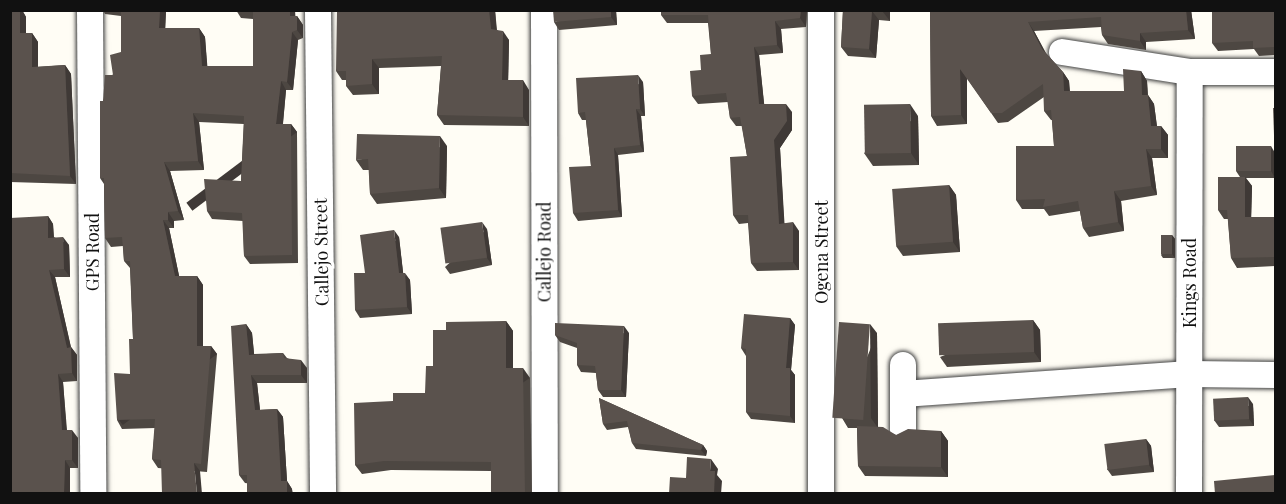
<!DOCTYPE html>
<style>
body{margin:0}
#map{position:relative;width:1286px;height:504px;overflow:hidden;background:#fffdf5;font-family:"Playfair Display",serif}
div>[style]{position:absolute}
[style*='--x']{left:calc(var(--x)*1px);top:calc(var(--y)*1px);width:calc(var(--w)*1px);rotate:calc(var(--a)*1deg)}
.roads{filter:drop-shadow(0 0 2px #444) drop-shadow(0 0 2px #444)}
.minor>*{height:26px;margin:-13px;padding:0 13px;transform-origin:13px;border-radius:13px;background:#fff}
.wall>*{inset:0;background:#4d4742}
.shaded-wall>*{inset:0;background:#3f3936;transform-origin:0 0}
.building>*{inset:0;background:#5a524d;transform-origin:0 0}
span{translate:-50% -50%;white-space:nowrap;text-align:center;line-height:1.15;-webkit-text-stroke:6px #fff;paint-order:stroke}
.street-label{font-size:18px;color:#111}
.frame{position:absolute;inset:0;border:12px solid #111;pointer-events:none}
</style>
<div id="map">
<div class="roads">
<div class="minor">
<div style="--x:90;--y:10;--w:484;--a:89.6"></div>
<div style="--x:318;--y:10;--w:484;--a:89.4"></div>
<div style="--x:544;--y:10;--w:484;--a:89.9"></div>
<div style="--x:821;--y:10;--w:484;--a:90"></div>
<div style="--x:1062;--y:52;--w:130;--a:8.9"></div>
<div style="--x:1190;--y:72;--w:86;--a:0"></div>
<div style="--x:903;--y:394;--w:29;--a:-90"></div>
<div style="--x:903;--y:430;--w:36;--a:-90"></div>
<div style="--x:903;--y:394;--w:287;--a:-4"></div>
<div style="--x:1189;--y:374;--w:87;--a:0.7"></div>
<div style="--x:1189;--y:494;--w:422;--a:-89.9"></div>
</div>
</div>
<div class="wall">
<div style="clip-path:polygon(10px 10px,22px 10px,26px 17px,26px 33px,32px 33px,38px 42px,38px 67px,65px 65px,71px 74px,76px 184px,10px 182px)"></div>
<div style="clip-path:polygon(103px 10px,166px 10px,165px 28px,199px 28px,205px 37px,207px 66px,253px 66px,253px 19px,241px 18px,236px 10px,295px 10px,295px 16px,297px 16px,303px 25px,303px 38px,298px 40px,293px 90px,286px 90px,283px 124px,291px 124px,297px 132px,298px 263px,250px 264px,244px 256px,243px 221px,212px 219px,207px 211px,241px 181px,244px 124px,199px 122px,204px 170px,170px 171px,184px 220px,174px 221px,174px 228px,169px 228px,179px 276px,197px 276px,203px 285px,203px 346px,211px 346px,217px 354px,207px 472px,158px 468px,152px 459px,155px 428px,122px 429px,117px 420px,130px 374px,133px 339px,130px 268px,124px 261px,123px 246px,111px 247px,105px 238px,104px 184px,100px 178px,103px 101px,121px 52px,121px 16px,105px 14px)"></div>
<div style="clip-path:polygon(495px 10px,497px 30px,509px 40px,508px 80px,529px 90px,529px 126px,444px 125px,437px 115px,441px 66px,379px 68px,379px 94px,353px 95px,346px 86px,346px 80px,342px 80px,336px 71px)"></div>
<div style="clip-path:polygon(616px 10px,617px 25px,559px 30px,554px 22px)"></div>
<div style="clip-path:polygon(661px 10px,807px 10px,806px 27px,781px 29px,783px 53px,759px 55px,764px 104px,792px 112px,792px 130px,780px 148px,784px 223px,799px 231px,799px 270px,757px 271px,751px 263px,748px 223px,739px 224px,733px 215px,747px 156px,742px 126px,736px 126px,730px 118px,728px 102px,698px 104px,692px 96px,701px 70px,711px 54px,708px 23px,667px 23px,661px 15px)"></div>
<div style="clip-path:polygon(843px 10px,890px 10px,890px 21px,879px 20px,876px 58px,848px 56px,841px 47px)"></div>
<div style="clip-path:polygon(930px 10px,1191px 10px,1195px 39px,1146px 42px,1146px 50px,1108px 44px,1102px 35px,1101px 27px,1034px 31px,1046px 53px,1063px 72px,1069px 81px,1070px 91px,1124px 91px,1141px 71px,1147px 81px,1148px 95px,1154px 104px,1157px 126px,1161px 126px,1168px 135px,1168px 158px,1152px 158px,1157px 195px,1121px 201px,1124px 231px,1089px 237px,1083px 228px,1080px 211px,1049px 216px,1044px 209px,1022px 209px,1016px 200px,1054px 146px,1052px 120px,1051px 120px,1044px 111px,1044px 97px,1008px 122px,998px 123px,967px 78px,967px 124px,937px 126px,931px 116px)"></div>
<div style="clip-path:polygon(1275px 10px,1275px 55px,1259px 56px,1254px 49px,1218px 51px,1212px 43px)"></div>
<div style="clip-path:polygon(643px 82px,645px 116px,641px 116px,644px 152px,618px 155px,622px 217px,578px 221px,573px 213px,591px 166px,586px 120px,582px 120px,578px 113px)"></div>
<div style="clip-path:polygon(1275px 108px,1275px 178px,1246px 178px,1252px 186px,1251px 217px,1275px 217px,1275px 266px,1237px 268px,1231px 258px,1228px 219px,1224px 219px,1218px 210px,1240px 177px,1236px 171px,1275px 152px)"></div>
<div style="clip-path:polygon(918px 116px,919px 165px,873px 166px,864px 153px)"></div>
<div style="clip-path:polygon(447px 146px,446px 198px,377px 204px,370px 194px,369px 170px,363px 170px,356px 160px)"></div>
<div style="clip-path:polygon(949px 185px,956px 195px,960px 252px,903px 256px,896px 246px)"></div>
<div style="clip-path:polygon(48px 216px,53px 224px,54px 237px,69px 245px,70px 277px,55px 277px,71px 347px,77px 355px,77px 381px,63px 382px,67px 430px,78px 438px,78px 468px,70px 468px,70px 494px,10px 494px)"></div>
<div style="clip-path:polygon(487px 229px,492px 265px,450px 274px,445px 267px)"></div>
<div style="clip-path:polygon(1172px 235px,1175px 239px,1175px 258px,1163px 258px,1161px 255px)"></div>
<div style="clip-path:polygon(399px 237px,403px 273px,410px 280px,412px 314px,360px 318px,355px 310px,365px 273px)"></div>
<div style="clip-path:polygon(790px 318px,795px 325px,791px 370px,795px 375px,795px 423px,751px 419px,746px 412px,746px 356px,741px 348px)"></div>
<div style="clip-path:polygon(1033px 320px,1040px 330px,1041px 362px,947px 367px,940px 357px)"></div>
<div style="clip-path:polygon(506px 321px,513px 331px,513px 368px,530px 378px,532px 494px,491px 494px,491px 471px,391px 470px,362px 474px,355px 465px,393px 401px,425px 393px,433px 366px,446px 330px)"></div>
<div style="clip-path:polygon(246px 324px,252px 333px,254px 354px,283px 353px,287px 358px,307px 368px,307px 383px,257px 383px,260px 410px,277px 409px,283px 417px,287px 481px,292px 489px,245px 483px,239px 475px)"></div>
<div style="clip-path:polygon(629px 333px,626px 397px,603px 397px,598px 390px,596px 373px,581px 372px,577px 365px,577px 348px,560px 342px,555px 335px)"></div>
<div style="clip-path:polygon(877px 333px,878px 427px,896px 435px,941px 431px,948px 441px,948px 477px,865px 476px,858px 466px,857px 428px,848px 428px,842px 418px)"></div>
<div style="clip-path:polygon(599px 398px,703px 445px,707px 451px,706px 456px,636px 449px,632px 443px,628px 427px,607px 430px,603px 424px)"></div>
<div style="clip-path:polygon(1253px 404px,1254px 426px,1219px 427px,1214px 420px)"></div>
<div style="clip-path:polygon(1146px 439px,1151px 446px,1154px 472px,1112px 476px,1107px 469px)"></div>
</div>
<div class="shaded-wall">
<div style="clip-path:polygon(20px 10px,22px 10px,26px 17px,26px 42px,20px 33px)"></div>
<div style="clip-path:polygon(160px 10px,166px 10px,165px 36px,159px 28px)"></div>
<div style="clip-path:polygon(290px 10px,295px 10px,296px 25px,290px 16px)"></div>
<div style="clip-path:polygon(489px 10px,495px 10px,497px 38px,491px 29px)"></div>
<div style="clip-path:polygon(611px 10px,616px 10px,617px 25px,611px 17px)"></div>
<div style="clip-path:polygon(801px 10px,807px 10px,806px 27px,800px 18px)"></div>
<div style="clip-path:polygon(883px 10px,890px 10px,890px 21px,883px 12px)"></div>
<div style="clip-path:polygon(1186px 10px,1191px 10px,1195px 39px,1188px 30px)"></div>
<div style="clip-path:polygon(872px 11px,879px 20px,876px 58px,869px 49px)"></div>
<div style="clip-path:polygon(297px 16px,303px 25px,303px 38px,297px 30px)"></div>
<div style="clip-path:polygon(775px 21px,781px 29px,783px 53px,777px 45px)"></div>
<div style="clip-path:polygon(1028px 22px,1034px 31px,1048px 58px,1042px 49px)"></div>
<div style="clip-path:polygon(199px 28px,205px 37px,208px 74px,202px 66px)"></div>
<div style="clip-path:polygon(503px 31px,509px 40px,508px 89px,502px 80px)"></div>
<div style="clip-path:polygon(292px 32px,298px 40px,293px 90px,287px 82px)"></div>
<div style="clip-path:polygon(32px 33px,38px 42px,38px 76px,32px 67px)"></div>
<div style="clip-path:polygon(1140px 33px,1146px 42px,1146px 50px,1140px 41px)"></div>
<div style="clip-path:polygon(754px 47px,759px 55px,765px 112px,759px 104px)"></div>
<div style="clip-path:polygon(372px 59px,379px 68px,379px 94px,372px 84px)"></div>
<div style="clip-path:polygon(65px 65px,71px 74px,76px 184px,70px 176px)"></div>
<div style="clip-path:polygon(960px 69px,967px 78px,967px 124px,961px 115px)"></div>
<div style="clip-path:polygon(1141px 71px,1147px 81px,1148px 104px,1142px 95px)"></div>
<div style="clip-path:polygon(1063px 72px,1069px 81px,1070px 100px,1064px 91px)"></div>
<div style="clip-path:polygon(638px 75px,643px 82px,645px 116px,640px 109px)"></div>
<div style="clip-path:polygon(523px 80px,529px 90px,529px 126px,523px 117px)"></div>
<div style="clip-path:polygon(281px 81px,286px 90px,282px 132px,276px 124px)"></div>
<div style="clip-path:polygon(1148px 95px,1154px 104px,1158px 135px,1151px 126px)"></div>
<div style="clip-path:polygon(786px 104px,792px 112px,792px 130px,780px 148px,785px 232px,779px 224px,774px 140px)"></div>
<div style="clip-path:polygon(910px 104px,918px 116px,919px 165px,911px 153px)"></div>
<div style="clip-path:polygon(636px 109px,641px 116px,644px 152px,640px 145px)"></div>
<div style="clip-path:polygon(193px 113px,199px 122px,204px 170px,198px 161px)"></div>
<div style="left:291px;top:124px;width:10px;height:131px;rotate:53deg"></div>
<div style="clip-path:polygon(1161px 126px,1168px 135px,1168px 158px,1161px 149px)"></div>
<div style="clip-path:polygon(440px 136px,447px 146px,446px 198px,439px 188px)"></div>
<div style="clip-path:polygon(1271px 146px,1275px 153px,1275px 178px,1271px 171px)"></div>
<div style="clip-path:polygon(614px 148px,618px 155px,622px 217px,618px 210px)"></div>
<div style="clip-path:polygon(1146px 149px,1152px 158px,1157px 195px,1151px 186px)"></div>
<div style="clip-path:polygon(164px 162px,170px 171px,184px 220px,178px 211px)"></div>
<div style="clip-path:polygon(1245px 177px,1252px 186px,1251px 226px,1245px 217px)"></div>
<div style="clip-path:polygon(949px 185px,956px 195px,960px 252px,953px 242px)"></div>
<div style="clip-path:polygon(1114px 191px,1121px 201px,1124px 231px,1118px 222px)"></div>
<div style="clip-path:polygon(168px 212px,174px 221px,174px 228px,168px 220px)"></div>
<div style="clip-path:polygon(48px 216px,53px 224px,54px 245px,48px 238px)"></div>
<div style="clip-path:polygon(163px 220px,169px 228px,181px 285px,175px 276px)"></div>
<div style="clip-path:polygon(482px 222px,487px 229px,492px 265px,487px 258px)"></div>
<div style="clip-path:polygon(793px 222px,799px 231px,799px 270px,793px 262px)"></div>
<div style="clip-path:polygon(394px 230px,399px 237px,404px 280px,399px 273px)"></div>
<div style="clip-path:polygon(1172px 235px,1175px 239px,1175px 258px,1172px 254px)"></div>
<div style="clip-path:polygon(63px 237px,69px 245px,70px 277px,64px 269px)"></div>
<div style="clip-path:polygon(49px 270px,55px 277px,71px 348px,71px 347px,77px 355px,77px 381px,72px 373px,67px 348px)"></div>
<div style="clip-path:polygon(405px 273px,410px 280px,412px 314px,407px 307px)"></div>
<div style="clip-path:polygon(197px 276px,203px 285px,203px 354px,197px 346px)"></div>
<div style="clip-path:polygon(790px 318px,795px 325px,791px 370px,795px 375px,795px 423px,790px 416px,786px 368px)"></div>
<div style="clip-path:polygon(1033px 320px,1040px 330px,1041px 362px,1034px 352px)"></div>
<div style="clip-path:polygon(506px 321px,513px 331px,513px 377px,506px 368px)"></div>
<div style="clip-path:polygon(246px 324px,252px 333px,255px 363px,249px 355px)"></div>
<div style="clip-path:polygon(870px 324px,877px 333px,878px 428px,871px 418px)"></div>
<div style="clip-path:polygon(624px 326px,629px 333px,626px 397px,621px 390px)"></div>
<div style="left:211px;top:346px;width:10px;height:118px;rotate:53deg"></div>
<div style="clip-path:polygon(301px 360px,307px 368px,307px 383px,301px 375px)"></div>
<div style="left:523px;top:368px;width:12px;height:126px;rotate:55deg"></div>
<div style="clip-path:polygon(58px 374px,63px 382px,67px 438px,62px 430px)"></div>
<div style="clip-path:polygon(251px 375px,257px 383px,261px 419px,255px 410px)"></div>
<div style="clip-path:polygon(1248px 397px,1253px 404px,1254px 426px,1249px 419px)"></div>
<div style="clip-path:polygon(277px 409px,283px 417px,287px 481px,292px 489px,293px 494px,287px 494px,281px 481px)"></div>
<div style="clip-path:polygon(72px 430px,78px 438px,78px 468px,72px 460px)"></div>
<div style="clip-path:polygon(941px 431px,948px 441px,948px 477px,941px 467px)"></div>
<div style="clip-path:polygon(1146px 439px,1151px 446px,1154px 472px,1149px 465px)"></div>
<div style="clip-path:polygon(703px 445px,707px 451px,706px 456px,701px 450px)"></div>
<div style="clip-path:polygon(711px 459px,718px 469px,717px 475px,722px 481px,721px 494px,714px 494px,710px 471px)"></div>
<div style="clip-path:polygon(65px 460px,70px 468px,70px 494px,64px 494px)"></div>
<div style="clip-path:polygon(194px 463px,200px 471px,202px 494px,197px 494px)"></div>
</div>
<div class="building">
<div style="clip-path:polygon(10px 10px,20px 10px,20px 33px,32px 33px,32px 67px,65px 65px,70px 176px,10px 173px)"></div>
<div style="clip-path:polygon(121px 10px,160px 10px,159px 28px,199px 28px,202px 66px,253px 66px,253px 12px,244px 10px,290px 10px,290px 16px,297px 16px,297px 30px,292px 32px,287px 82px,281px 81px,276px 124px,291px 124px,292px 255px,244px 256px,242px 213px,207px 211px,204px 179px,241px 181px,244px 116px,193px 113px,198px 161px,164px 162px,178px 211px,168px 212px,168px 220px,163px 220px,175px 276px,197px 276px,197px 346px,211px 346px,201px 464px,194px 463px,197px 494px,162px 494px,161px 460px,152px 459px,155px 419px,117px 420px,114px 373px,130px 374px,129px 339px,133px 339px,130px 261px,124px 261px,122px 237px,105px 238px,104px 178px,100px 178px,100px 101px,103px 101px,105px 75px,113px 75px,110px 55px,121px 52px)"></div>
<div style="clip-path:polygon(342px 10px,489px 10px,491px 29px,503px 31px,502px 80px,523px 80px,523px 117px,437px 115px,442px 56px,372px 59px,372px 84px,346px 86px,346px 71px,336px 71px,337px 11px)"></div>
<div style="clip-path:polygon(553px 10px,611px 10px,611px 17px,554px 22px)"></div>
<div style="clip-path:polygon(661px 10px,801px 10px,800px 18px,775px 21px,777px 45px,754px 47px,759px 104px,786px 104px,787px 121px,774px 140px,779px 224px,793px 222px,793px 262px,751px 263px,748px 215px,733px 215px,730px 157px,747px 156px,740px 117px,730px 118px,726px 93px,692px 96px,690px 71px,701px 70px,700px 55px,711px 54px,708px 15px,661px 15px)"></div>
<div style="clip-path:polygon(843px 10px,883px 10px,883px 12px,872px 11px,869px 49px,841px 47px)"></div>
<div style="clip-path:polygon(930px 10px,1186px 10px,1188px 30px,1140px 33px,1140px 41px,1102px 35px,1101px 17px,1028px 22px,1042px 49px,1063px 72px,1064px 91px,1124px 91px,1123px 69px,1141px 71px,1142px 95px,1148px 95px,1151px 126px,1161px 126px,1161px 149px,1146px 149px,1151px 186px,1114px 191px,1118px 222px,1083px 228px,1078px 201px,1043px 207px,1045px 199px,1016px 200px,1016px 146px,1054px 146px,1051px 110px,1044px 111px,1043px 84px,1002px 113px,991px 113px,960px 69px,961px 115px,931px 116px)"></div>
<div style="clip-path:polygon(1212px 10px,1275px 10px,1275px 47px,1253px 48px,1253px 41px,1212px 43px)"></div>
<div style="clip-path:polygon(638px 75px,640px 109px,636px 109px,640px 145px,614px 148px,618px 210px,573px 213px,569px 167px,591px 166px,585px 112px,578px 113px,576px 78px)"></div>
<div style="left:910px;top:104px;width:49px;height:46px;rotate:89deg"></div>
<div style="clip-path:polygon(1273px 108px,1275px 108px,1275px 162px)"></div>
<div style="clip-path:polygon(357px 134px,440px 136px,439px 188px,370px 194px,368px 159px,356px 160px)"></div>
<div style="left:1271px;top:146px;width:25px;height:35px;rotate:90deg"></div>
<div style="clip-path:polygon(1218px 177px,1245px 177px,1245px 217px,1275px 217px,1275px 257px,1231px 258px,1227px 210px,1218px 210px)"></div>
<div style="left:949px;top:185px;width:57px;height:57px;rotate:86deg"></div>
<div style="clip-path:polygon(48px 216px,48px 238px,63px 237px,64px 269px,49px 270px,67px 348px,71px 347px,72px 373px,58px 374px,62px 430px,72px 430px,72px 460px,65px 460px,64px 494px,10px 494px,10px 218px)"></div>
<div style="left:482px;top:222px;width:36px;height:42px;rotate:82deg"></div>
<div style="clip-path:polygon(394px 230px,399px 273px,405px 273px,407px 307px,355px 310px,354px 273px,365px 273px,360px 235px)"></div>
<div style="left:1172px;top:235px;width:19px;height:11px;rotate:90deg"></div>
<div style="clip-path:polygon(744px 314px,790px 318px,786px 368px,790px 368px,790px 416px,746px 412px,746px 349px,741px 348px)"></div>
<div style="left:1033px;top:320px;width:32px;height:95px;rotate:88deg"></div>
<div style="clip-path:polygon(506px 321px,506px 368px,523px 368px,525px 494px,491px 494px,491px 462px,384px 461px,355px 465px,354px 403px,393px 401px,393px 393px,425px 393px,426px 366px,433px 366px,433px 330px,446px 330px,446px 322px)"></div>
<div style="left:839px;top:322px;width:31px;height:96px;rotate:4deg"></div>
<div style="clip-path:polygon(555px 323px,624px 326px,621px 390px,598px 390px,595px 366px,577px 365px,577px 343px,555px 335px)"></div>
<div style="clip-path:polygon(246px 324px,249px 355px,283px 353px,284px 358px,301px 360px,301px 375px,251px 375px,255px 410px,277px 409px,281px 481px,287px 481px,287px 494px,247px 494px,247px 475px,239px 475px,231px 326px)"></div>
<div style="left:1248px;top:397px;width:22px;height:35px;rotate:87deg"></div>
<div style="clip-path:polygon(599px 398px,703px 445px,701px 450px,632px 443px,627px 421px,603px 424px)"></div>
<div style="clip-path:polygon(857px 426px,883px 427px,896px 435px,908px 429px,941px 431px,941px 467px,858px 466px)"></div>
<div style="left:1146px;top:439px;width:26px;height:42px;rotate:83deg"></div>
<div style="clip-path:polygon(687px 457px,711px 459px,710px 471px,715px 471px,714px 494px,669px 494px,670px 477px,686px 478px)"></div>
<div style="clip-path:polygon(1275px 475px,1275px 494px,1215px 494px,1214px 481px)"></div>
</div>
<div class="street-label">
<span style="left:92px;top:252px;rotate:-90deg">GPS Road</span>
<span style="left:321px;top:252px;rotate:-91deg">Callejo Street</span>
<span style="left:544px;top:252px;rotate:-90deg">Callejo Road</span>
<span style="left:821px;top:252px;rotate:-90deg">Ogena Street</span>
<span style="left:1189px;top:283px;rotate:-90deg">Kings Road</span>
</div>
<div class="frame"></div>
</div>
